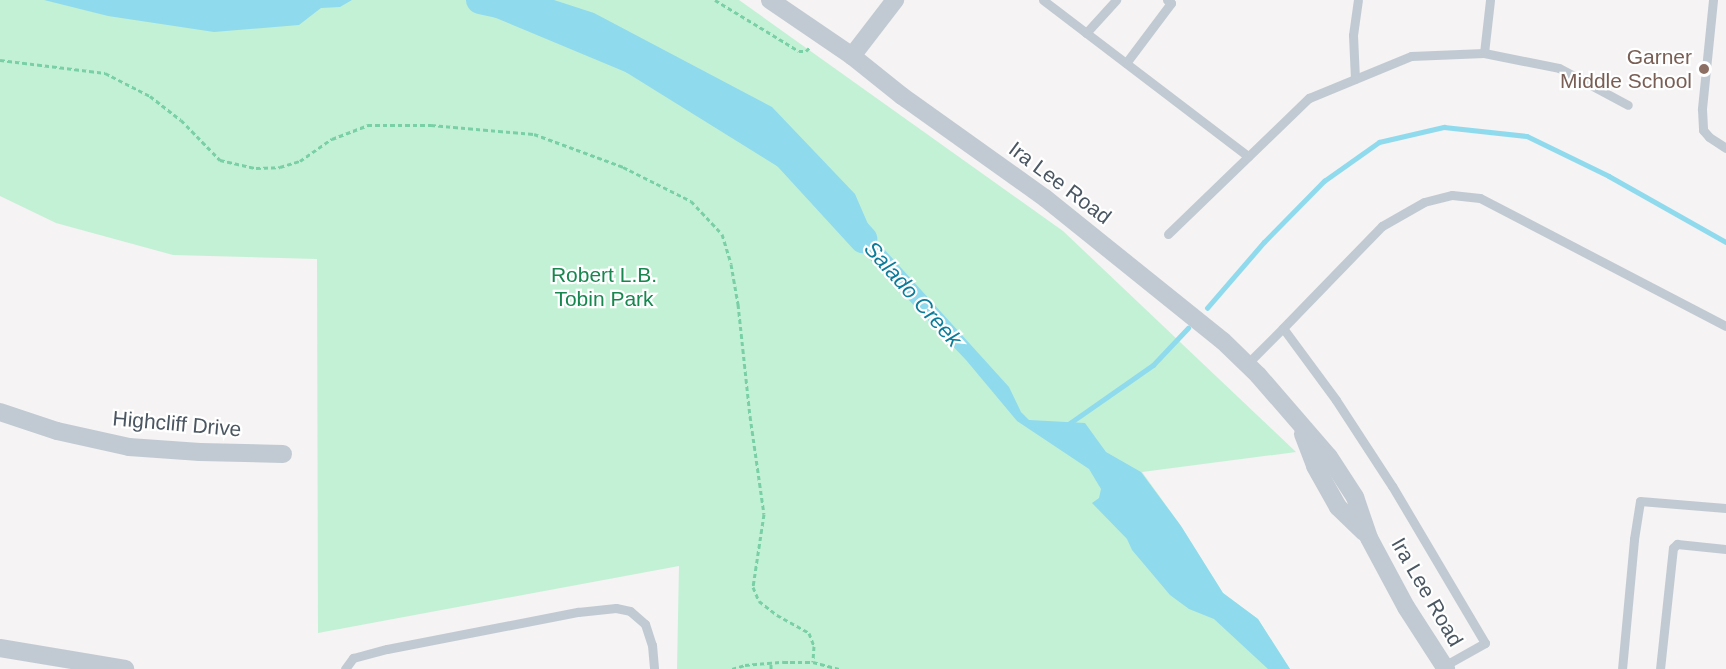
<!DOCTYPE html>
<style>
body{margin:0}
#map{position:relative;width:1726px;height:669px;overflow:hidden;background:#f5f3f3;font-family:Helvetica,sans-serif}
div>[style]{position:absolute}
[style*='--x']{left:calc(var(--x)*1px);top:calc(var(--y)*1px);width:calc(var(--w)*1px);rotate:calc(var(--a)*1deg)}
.green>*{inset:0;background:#c3f1d5}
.water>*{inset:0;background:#90daee}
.stream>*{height:4.5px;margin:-2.25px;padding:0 2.25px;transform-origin:2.25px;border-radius:2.25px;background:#90daee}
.river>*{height:28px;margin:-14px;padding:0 14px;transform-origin:14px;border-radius:14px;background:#90daee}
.path>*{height:3px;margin-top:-1.5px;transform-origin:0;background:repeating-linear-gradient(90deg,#7ad0a6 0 4.5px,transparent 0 7.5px)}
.service>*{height:9px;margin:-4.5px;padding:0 4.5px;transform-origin:4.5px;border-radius:4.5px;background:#c1cad2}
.minor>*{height:18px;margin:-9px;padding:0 9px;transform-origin:9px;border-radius:9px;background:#c1cad2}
.dots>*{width:16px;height:16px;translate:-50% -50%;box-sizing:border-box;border:3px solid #fff;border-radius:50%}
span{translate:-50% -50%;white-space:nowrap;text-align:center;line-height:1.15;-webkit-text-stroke:4.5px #fff;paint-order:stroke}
.education-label{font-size:21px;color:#785e54}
.right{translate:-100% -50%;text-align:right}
.street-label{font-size:21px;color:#4a5661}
.park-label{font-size:21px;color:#17864f}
.water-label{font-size:22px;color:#0c7c9b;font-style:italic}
</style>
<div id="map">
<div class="green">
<div style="clip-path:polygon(0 0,739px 0,1063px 231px,1296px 452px,1142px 472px,1181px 526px,1223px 593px,1258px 619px,1290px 669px,677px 669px,679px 566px,318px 633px,317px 259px,173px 255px,56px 223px,0 196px)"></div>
</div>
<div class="water">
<div style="clip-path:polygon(44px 0,192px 0,190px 2px,232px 13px,266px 0,352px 0,340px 7px,321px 8px,299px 25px,214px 32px,108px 16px)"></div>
<div style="clip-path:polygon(489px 0,554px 0,594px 13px,772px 107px,855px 194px,874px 238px,1009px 387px,1021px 412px,1029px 420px,1085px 423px,1106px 452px,1141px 472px,1181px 526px,1223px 593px,1258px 619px,1290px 669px,1268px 669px,1214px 619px,1189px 609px,1170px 595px,1132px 550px,1127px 539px,1092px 503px,1099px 498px,1101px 489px,1089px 469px,1017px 421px,966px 360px,862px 251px,820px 181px,804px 163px,741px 115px,683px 83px,637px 71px,550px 20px)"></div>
</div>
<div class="stream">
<div style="--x:1207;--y:308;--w:87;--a:-49.2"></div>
<div style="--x:1264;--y:242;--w:86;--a:-45.5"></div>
<div style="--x:1324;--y:181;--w:67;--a:-35.3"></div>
<div style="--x:1379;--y:142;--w:67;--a:-13"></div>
<div style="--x:1444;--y:127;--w:83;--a:6.2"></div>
<div style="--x:1527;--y:136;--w:91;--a:26"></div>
<div style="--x:1609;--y:176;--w:134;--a:29.4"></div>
<div style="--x:1067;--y:425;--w:105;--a:-34.9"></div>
<div style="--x:1153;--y:365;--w:51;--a:-46.6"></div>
</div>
<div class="river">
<div style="--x:141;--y:0;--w:32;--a:16"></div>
<div style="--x:172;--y:9;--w:55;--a:3.1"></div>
<div style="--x:227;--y:12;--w:68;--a:-10.2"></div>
<div style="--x:480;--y:0;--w:19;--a:12"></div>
<div style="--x:499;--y:4;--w:145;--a:22.7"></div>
<div style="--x:633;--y:60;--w:181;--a:31.9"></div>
<div style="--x:787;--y:156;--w:113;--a:47.5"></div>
</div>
<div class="path">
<div style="--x:715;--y:0;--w:98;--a:31.3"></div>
<div style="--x:799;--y:51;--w:7;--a:0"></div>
<div style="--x:806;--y:51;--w:7;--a:-45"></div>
<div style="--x:0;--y:60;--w:106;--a:7.1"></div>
<div style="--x:105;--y:73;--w:51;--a:27.1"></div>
<div style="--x:150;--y:96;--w:39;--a:38"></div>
<div style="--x:181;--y:120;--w:56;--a:45.7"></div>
<div style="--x:220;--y:160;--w:37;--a:13"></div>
<div style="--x:256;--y:168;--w:24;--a:-2"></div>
<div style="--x:280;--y:167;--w:21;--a:-17"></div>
<div style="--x:300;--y:161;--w:39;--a:-35"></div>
<div style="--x:332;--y:139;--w:39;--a:-21"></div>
<div style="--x:368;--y:125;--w:63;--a:0"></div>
<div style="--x:431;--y:125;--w:103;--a:5"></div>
<div style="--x:534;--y:134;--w:95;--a:20.3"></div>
<div style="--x:623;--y:167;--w:76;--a:26.6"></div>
<div style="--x:691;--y:201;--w:45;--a:46.8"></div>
<div style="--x:722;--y:234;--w:31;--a:73"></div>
<div style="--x:731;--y:264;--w:41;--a:80.1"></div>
<div style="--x:738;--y:304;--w:113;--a:83.9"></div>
<div style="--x:750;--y:416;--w:99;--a:81.9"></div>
<div style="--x:764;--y:514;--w:74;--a:98.6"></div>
<div style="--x:753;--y:587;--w:15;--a:67"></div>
<div style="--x:759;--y:601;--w:23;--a:38"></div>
<div style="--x:777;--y:615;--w:37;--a:29"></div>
<div style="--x:809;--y:633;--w:14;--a:69"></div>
<div style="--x:814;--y:646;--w:16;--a:94"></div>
<div style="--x:732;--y:669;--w:14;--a:-17"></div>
<div style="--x:745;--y:665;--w:38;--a:-5"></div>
<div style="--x:783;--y:662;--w:30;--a:0"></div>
<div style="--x:813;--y:662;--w:27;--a:15"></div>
<div style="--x:771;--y:669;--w:7;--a:-90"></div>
</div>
<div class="service">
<div style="--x:1043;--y:0;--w:258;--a:37.3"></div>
<div style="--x:1713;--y:0;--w:110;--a:95.8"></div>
<div style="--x:1702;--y:109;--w:21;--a:87"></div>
<div style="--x:1703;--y:130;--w:9;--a:49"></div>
<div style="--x:1709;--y:137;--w:20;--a:33"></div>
<div style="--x:1086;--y:33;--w:45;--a:-47.7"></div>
<div style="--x:1484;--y:53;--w:76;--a:11.3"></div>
<div style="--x:1559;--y:68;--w:78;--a:28.2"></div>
<div style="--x:1126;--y:63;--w:75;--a:-53.1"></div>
<div style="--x:1171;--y:3;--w:5;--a:-143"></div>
<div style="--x:1355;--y:79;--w:44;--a:-92.6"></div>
<div style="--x:1353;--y:35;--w:35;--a:-82"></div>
<div style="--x:1168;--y:234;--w:196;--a:-44"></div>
<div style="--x:1309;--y:98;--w:110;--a:-22.4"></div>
<div style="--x:1411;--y:56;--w:73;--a:-2.4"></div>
<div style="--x:1484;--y:53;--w:53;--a:-83.5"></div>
<div style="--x:1247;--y:364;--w:51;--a:-45"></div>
<div style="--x:1444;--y:666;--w:47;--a:-29.3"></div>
<div style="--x:1485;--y:643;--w:182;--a:-120.6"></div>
<div style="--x:1392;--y:486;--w:103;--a:-123.1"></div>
<div style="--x:1336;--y:400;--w:89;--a:-126.4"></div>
<div style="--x:1283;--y:328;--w:142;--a:-45.9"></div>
<div style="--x:1382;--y:226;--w:48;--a:-29.7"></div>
<div style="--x:1424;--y:202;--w:29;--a:-14"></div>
<div style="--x:1452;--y:195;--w:28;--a:6"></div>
<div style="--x:1480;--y:198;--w:277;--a:27.5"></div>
<div style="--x:345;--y:669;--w:14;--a:-54"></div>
<div style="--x:353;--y:658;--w:35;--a:-15"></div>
<div style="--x:387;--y:649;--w:195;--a:-11"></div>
<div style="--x:578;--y:612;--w:38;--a:-6"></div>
<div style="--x:616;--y:608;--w:14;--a:12"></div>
<div style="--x:630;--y:611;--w:20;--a:41"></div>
<div style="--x:645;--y:624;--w:22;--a:72"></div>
<div style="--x:652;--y:645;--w:24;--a:85"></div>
<div style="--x:1622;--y:669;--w:131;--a:-84.7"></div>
<div style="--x:1634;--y:539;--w:38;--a:-81"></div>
<div style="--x:1640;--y:501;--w:86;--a:4.7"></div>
<div style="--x:1660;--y:669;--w:122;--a:-83.9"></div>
<div style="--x:1673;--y:548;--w:6;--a:-45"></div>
<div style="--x:1677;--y:544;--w:49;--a:5.8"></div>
</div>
<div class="minor">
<div style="--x:770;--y:0;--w:99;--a:34.3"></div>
<div style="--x:852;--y:56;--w:64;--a:38.7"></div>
<div style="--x:902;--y:96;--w:176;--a:35.5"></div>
<div style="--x:1045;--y:198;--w:228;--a:38.8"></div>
<div style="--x:1223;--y:341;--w:49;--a:44.2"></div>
<div style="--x:1258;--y:375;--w:108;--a:49.1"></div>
<div style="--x:1329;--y:457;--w:48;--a:57"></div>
<div style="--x:1355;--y:497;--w:43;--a:71.1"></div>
<div style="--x:1369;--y:538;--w:78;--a:61.8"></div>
<div style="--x:1406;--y:607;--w:74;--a:57.2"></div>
<div style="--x:852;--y:56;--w:71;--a:-52.5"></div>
<div style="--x:0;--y:412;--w:60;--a:18.4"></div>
<div style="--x:57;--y:431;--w:74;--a:12.5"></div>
<div style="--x:129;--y:447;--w:71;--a:4"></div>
<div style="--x:200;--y:452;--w:83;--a:1.4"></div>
<div style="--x:1303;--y:434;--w:34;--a:69"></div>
<div style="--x:1315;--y:466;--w:47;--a:60.7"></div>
<div style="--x:1338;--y:507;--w:36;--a:44"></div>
<div style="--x:0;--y:648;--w:127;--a:9.5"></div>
</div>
<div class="dots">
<div style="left:1704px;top:69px;background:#8d6e63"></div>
</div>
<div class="education-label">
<span class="right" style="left:1692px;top:69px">Garner<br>Middle School</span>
</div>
<div class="street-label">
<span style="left:1060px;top:183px;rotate:37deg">Ira Lee Road</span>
<span style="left:177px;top:424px;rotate:5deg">Highcliff Drive</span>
<span style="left:1427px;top:592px;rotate:60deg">Ira Lee Road</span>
</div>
<div class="park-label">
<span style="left:604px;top:287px">Robert L.B.<br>Tobin Park</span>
</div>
<div class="water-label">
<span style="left:913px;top:294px;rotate:48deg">Salado Creek</span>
</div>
</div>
